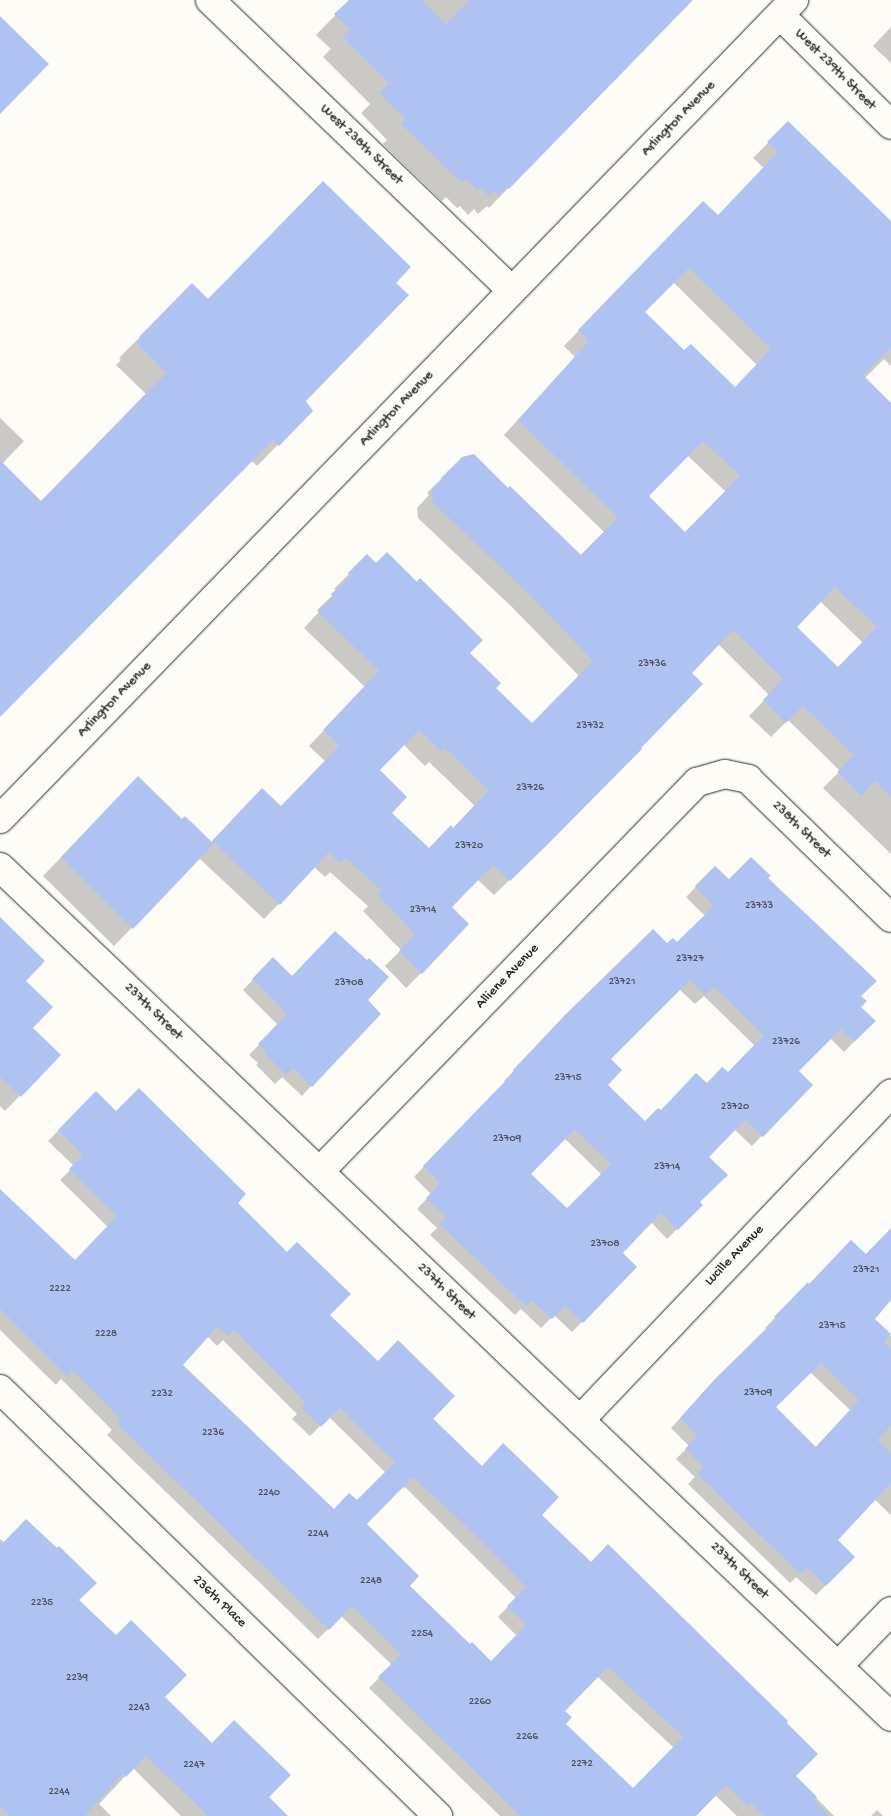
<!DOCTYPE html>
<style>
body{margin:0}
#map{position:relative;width:891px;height:1816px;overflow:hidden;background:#fdfcf7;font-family:"Gochi Hand",sans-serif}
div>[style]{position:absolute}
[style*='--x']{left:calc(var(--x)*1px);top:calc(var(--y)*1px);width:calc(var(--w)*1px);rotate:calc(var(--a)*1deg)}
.shadow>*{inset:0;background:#0003}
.building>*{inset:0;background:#afc3f2}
.roads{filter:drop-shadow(0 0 1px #2b2b2b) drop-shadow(0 0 1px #2b2b2b)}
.street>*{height:28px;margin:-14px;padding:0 14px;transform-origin:14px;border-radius:14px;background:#fdfcf7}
.secondary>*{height:28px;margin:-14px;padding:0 14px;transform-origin:14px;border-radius:14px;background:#fdfcf7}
span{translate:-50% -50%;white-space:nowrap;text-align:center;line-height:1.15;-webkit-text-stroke:4px #fdfcf7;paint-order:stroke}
.number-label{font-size:11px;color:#4c515d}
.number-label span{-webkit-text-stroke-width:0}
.street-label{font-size:14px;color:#2b2b2b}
</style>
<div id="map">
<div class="shadow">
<div style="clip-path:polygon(350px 0,691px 0,489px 208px,487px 206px,478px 214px,474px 209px,468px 215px,460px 206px,457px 208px,446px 197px,442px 201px,383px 144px,387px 140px,361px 113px,370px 104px,323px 57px,331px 49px,316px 35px)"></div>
<div style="clip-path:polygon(891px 27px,891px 63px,873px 46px)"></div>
<div style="clip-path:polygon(evenodd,788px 123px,891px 223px,891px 366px,884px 359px,864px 379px,891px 404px,891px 854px,823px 788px,840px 771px,826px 757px,788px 720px,771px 737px,749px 716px,769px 695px,718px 644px,690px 673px,546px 845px,494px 895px,477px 879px,450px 907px,421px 973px,406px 988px,385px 966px,401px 950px,363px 911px,368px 906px,330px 872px,325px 877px,314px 867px,264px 919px,199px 858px,114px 946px,43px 876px,119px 797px,182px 821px,211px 843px,247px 805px,281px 807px,325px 761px,309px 746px,365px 687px,304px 628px,319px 612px,317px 610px,337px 591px,334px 589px,367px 556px,468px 653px,494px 688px,532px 725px,579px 676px,513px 608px,418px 518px,417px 508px,429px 495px,427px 493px,462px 458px,580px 556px,604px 532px,504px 435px,575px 357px,564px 346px,688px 217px,717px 217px,764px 168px,753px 158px,788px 123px,673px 282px,757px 365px,735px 388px,684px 352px,643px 312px,673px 282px,788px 123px,687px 455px,726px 492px,685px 534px,647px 496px,687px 455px,788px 123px,820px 601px,863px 643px,838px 669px,795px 627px,820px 601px,788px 123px,403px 744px,425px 766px,429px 762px,475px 806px,453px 829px,428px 850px,390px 813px,379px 770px,403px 744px)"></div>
<div style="clip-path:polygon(394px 283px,305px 401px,312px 410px,257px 466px,251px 460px,0 716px,0 418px,24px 441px,2px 464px,41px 502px,146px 394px,116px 365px,121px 360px,119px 358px,192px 285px,208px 301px)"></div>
<div style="clip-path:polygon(evenodd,715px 867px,729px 881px,766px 878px,860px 996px,859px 1007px,874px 1021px,844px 1052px,830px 1038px,797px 1071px,811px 1085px,752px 1146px,734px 1129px,707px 1157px,698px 1202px,701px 1205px,667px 1239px,651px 1222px,621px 1253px,635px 1267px,572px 1332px,554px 1315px,541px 1328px,521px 1309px,515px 1315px,430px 1235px,437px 1228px,417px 1209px,431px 1194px,414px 1177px,505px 1082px,504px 1081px,555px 1027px,667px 945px,677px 944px,705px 916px,686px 897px,715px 867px,679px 989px,695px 1004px,704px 996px,755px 1046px,728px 1074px,645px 1123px,606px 1085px,609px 1059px,679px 989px,715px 867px,564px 1138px,602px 1175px,567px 1210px,529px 1174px,564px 1138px)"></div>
<div style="clip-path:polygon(0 919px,24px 981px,31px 1028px,59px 1055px,5px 1111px,0 1106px)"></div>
<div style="clip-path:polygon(273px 959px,292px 978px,366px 1000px,311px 1086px,302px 1096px,282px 1077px,275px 1084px,256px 1065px,258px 1063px,249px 1055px,278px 1025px,243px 990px)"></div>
<div style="clip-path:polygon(evenodd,96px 1093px,116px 1112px,236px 1203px,329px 1315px,482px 1467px,540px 1515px,834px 1816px,737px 1816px,715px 1795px,691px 1816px,500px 1816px,369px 1688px,392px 1665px,341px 1616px,318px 1639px,107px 1435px,112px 1430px,61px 1379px,56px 1385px,0 1330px,0 1191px,75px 1262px,108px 1227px,60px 1180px,74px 1166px,48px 1141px,96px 1093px,207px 1336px,217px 1346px,223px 1340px,297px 1414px,292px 1419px,310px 1436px,329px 1417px,386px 1473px,357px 1502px,334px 1511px,181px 1365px,207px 1336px,96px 1093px,402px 1487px,406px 1488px,516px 1598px,498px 1617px,517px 1636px,491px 1662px,470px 1646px,408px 1586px,365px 1524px,402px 1487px,96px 1093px,597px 1676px,674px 1748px,633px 1790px,564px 1724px,563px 1711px,597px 1676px)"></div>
<div style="clip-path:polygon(evenodd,891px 1235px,891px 1298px,873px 1319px,891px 1336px,891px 1515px,874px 1499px,836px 1540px,854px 1557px,816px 1595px,796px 1577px,790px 1583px,688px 1484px,695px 1477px,676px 1459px,689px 1446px,671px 1428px,704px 1392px,767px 1330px,765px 1328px,798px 1294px,809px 1285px,866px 1256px,891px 1235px,810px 1372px,850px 1410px,815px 1448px,774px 1407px,810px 1372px)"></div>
<div style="clip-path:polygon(0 1539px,78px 1600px,164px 1697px,286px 1816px,181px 1816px,133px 1768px,99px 1804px,111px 1816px,0 1816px)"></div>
<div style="clip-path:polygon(877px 1810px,883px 1816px,871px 1816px)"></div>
</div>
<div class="building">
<div style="clip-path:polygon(349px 0,422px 0,446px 24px,470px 0,693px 0,509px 189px,507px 187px,499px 195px,494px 191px,489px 196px,480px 187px,478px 190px,466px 179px,462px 183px,401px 124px,406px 119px,379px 93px,389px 83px,342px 37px,350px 29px,334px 14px)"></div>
<div style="clip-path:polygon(0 16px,49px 64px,0 114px)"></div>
<div style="clip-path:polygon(evenodd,788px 121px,891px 221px,891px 348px,863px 375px,891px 403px,891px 797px,875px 781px,861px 796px,837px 772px,854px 755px,803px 706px,786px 723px,763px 700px,783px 679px,733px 630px,692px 673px,703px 684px,641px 748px,642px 749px,547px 845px,510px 881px,493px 865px,452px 907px,469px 924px,422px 974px,399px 951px,415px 934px,377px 895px,382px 891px,346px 858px,340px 863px,329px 852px,280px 905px,212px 841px,262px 788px,281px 806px,339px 746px,323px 730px,379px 671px,318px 612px,333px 597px,331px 594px,351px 576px,348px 573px,367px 554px,376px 563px,387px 552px,417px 582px,420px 578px,483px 640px,470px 653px,501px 683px,496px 688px,532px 723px,593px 661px,528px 593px,433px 503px,431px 492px,442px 479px,441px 478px,462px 457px,474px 454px,508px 488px,510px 486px,581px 555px,618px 517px,518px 420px,589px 341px,578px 330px,703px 201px,718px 215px,778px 152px,767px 142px,788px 121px,689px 268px,771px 349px,735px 387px,691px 344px,684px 350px,645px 312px,689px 268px,788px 121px,703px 441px,740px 476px,685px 532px,649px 496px,703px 441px,788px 121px,835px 587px,877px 627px,838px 667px,797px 627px,835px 587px,788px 121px,419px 730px,441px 752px,445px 748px,489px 790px,453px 828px,451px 825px,429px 848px,392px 813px,407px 797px,380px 770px,419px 730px)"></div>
<div style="clip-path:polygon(323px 181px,411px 267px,396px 283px,409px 295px,306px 401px,313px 411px,279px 446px,273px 440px,0 717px,0 460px,41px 501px,166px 373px,136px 343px,141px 338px,139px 337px,192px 283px,208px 299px)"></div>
<div style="clip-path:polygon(138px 776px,182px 819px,185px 816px,214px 844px,133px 929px,61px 857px)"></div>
<div style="clip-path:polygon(evenodd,751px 857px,771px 876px,768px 878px,877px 981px,861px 996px,867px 1001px,861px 1007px,876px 1021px,854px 1042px,841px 1029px,799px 1071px,813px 1085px,763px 1137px,745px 1120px,709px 1157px,728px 1175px,700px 1202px,703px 1205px,678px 1230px,661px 1213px,623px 1253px,637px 1267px,583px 1323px,565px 1306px,552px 1319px,532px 1300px,526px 1306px,439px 1224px,446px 1217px,426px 1198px,440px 1183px,423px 1166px,514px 1072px,513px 1070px,565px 1015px,653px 929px,667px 943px,673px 938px,677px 942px,714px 906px,695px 886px,715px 866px,729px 879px,751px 857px,690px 980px,706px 995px,714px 987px,764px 1035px,728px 1072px,722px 1067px,707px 1083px,696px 1073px,661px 1110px,658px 1108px,645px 1121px,608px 1085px,622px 1070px,611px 1059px,690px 980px,751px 857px,575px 1129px,611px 1164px,567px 1208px,531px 1174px,575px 1129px)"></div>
<div style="clip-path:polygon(0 917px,45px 961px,26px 981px,53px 1007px,33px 1028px,61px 1055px,21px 1097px,0 1077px)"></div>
<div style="clip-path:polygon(335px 931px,367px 960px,369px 958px,389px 977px,368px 1000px,381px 1014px,312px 1087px,293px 1068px,286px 1075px,265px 1054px,267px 1052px,258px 1044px,287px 1014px,252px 979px,273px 957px,292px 976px)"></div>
<div style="clip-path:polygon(evenodd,139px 1088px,246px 1194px,238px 1203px,287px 1252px,297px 1242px,351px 1294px,330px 1315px,378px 1361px,398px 1340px,455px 1396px,433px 1419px,482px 1466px,503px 1443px,559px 1497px,542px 1515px,591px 1562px,608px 1544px,788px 1721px,787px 1723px,818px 1754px,796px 1776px,817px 1797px,814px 1800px,830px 1816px,764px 1816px,751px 1803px,747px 1806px,726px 1785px,696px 1816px,521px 1816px,378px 1677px,401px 1654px,352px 1606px,329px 1630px,117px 1424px,121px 1419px,72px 1370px,67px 1376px,0 1309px,0 1189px,75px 1260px,117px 1216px,69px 1169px,83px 1155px,58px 1130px,96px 1091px,116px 1111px,139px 1088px,218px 1326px,228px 1336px,234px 1330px,306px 1403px,301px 1408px,321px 1427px,340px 1408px,395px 1462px,357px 1500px,349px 1493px,334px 1509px,183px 1365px,218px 1326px,139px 1088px,413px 1477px,475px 1535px,526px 1587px,507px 1606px,526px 1625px,491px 1661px,472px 1642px,470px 1644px,410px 1586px,419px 1576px,367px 1524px,413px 1477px,139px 1088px,608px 1667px,683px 1737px,633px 1788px,566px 1724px,572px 1717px,565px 1711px,608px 1667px)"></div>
<div style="clip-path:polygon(evenodd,891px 1228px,891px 1300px,875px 1319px,891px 1334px,884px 1341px,891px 1349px,891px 1426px,877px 1440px,891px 1453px,891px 1483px,838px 1540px,855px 1557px,826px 1586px,807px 1568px,800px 1574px,697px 1474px,704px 1467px,685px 1449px,698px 1435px,680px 1418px,714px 1380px,776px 1319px,774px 1317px,808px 1282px,809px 1284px,851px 1240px,866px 1254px,891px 1228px,821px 1363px,859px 1400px,816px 1447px,776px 1407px,821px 1363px)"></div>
<div style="clip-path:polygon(26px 1519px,57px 1548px,59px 1546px,97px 1583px,79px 1600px,116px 1635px,131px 1620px,187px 1675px,165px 1697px,212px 1743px,234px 1720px,291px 1775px,269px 1797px,288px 1816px,208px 1816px,146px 1756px,126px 1777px,123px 1774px,85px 1816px,10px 1816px,0 1807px,0 1546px)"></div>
</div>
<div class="roads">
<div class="street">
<div style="--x:210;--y:0;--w:419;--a:43.9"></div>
<div style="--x:780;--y:15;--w:156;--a:44.7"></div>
<div style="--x:0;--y:867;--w:1231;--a:43.65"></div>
<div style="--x:320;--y:1171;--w:542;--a:-45.9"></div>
<div style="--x:697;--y:782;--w:29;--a:-16"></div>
<div style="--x:725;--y:774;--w:24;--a:12"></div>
<div style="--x:748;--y:779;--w:199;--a:44.2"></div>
<div style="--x:0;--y:1389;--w:612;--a:44.27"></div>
<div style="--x:580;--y:1420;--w:451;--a:-46.4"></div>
<div style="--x:838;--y:1666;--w:76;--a:-46.1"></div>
</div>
<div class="secondary">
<div style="--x:0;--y:819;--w:1141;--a:-45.89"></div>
</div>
</div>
<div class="number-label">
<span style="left:652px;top:664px">23736</span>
<span style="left:590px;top:726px">23732</span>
<span style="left:530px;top:788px">23726</span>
<span style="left:469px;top:846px">23720</span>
<span style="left:759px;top:906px">23733</span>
<span style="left:423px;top:910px">23714</span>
<span style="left:690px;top:959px">23727</span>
<span style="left:622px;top:982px">23721</span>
<span style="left:349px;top:983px">23708</span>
<span style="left:786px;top:1042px">23726</span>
<span style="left:568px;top:1078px">23715</span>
<span style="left:735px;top:1107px">23720</span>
<span style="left:507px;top:1139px">23709</span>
<span style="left:667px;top:1167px">23714</span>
<span style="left:605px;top:1244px">23708</span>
<span style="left:866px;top:1270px">23721</span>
<span style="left:60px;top:1289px">2222</span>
<span style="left:832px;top:1326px">23715</span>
<span style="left:106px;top:1334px">2228</span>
<span style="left:758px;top:1393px">23709</span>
<span style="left:162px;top:1394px">2232</span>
<span style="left:213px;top:1433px">2236</span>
<span style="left:269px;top:1493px">2240</span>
<span style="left:318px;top:1534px">2244</span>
<span style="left:371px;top:1581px">2248</span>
<span style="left:42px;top:1603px">2235</span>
<span style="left:422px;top:1634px">2254</span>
<span style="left:77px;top:1678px">2239</span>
<span style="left:480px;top:1702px">2260</span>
<span style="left:139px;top:1708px">2243</span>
<span style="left:527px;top:1737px">2266</span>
<span style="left:582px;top:1764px">2272</span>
<span style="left:194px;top:1765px">2247</span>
<span style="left:59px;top:1792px">2244</span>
</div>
<div class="street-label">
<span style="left:835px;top:70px;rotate:45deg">West 239th Street</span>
<span style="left:679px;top:119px;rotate:-46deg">Arlington Avenue</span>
<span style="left:361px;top:145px;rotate:44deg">West 238th Street</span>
<span style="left:397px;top:409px;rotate:-46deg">Arlington Avenue</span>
<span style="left:115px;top:700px;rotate:-46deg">Arlington Avenue</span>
<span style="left:801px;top:830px;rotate:44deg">238th Street</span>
<span style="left:508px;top:977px;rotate:-46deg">Alliene Avenue</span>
<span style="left:153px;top:1012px;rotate:44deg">237th Street</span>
<span style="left:735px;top:1256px;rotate:-46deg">Lucille Avenue</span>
<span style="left:446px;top:1292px;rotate:44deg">237th Street</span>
<span style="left:739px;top:1571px;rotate:44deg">237th Street</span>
<span style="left:219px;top:1602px;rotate:44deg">236th Place</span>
</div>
</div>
